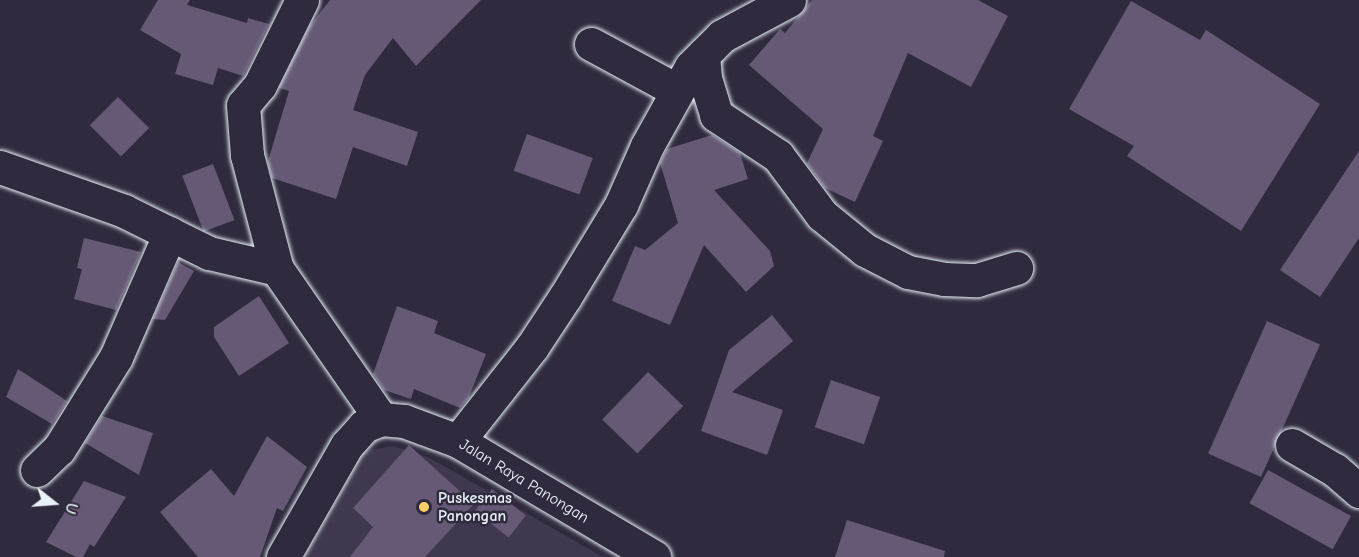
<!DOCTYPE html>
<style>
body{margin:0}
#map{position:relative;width:1359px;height:557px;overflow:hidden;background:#2f2a3d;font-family:"Comic Neue",sans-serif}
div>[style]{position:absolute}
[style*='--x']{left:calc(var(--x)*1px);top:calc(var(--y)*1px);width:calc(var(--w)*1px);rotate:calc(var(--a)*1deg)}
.built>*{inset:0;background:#3f384e}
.building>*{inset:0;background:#655976;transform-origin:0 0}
.roads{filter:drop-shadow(0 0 2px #e8f1f8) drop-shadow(0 0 2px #e8f1f8)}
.minor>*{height:33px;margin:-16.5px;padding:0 16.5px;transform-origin:16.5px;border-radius:16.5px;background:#2f2a3d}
.dots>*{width:16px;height:16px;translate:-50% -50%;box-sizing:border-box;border:3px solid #2f2a3d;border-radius:50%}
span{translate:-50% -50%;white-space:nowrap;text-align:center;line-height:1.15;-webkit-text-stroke:5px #2f2a3d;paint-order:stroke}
.street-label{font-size:16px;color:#e8f1f8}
.poi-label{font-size:16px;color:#e8f1f8;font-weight:700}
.left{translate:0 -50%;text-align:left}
.north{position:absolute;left:24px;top:473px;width:60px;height:60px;-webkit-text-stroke:4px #2f2a3d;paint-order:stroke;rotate:107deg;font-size:16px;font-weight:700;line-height:24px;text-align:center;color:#e8f1f8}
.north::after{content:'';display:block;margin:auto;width:21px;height:27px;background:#e8f1f8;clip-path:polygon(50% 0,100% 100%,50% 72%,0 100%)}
</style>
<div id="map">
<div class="built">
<div style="clip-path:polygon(393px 446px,428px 457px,603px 557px,305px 557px,364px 451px)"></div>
</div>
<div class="building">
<div style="clip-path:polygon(158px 0,190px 0,187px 5px,247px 23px,248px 18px,269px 24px,243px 76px,218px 68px,213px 85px,175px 74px,181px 54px,140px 30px)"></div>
<div style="clip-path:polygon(330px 0,481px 0,416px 66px,393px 38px,365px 75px,353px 110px,418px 132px,407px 166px,353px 147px,336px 199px,272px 178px,268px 161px,289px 91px,279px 88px,309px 27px)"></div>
<div style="clip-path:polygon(812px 0,978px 0,1008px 16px,971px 87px,908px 53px,873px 136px,883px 141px,855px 202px,825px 188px,807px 163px,823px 129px,749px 65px,780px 29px,785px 33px)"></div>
<div style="clip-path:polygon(1131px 1px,1200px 40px,1206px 30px,1320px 104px,1241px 231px,1127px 156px,1134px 146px,1069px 109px)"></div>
<div style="left:118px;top:97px;width:44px;height:40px;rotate:45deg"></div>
<div style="left:527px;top:134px;width:70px;height:39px;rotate:20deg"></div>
<div style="clip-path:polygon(712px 135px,740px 153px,748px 179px,714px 190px,770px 251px,774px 266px,746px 292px,704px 245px,670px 325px,612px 301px,635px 246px,645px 250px,678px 223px,660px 163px,667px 149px)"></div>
<div style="clip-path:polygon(1359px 151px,1359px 238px,1320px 297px,1280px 270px)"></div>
<div style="left:213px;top:164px;width:60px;height:33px;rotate:69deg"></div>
<div style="clip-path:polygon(84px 238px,141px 252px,116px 310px,74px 299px,82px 269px,77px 268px)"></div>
<div style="clip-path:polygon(178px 262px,194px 271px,165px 320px,153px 319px)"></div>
<div style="clip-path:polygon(259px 296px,289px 343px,239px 376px,214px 337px,214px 327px)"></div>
<div style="clip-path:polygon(397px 306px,438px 321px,434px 333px,486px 354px,469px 397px,460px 408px,414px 389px,411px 399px,384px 390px,373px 374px)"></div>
<div style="clip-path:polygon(772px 315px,793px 341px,732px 392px,783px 410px,767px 455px,701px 431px,729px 350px)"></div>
<div style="left:1267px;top:321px;width:58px;height:145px;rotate:24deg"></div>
<div style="clip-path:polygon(18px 369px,67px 401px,52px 424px,6px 397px)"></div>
<div style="left:648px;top:372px;width:49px;height:66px;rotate:44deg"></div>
<div style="left:831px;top:380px;width:52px;height:50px;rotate:19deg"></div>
<div style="clip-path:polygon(102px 416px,153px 433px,139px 475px,85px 443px)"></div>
<div style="clip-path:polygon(267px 436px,307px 467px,283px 511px,277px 508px,260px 557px,198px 557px,160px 512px,211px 469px,234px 496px)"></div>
<div style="clip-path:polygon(409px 445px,474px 504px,425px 557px,350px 557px,373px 527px,353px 508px)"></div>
<div style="left:1268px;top:470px;width:95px;height:38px;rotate:29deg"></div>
<div style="clip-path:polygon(84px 481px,126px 497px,94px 547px,90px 544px,83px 557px,76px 557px,46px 542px)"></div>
<div style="left:492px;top:489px;width:43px;height:28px;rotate:38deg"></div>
<div style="clip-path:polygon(847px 520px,945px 551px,944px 557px,835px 557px)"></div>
</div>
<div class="roads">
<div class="minor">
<div style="--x:302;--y:0;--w:95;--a:116.3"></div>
<div style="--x:260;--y:85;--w:26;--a:130"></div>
<div style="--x:243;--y:105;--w:50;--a:85.4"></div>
<div style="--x:247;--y:155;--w:118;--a:75.3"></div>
<div style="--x:277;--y:269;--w:183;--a:55.3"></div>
<div style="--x:591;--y:44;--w:97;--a:28.4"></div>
<div style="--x:703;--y:55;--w:23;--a:85"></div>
<div style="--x:705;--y:78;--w:39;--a:73"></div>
<div style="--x:716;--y:115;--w:74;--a:33.5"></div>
<div style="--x:778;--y:156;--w:74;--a:53.3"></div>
<div style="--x:822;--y:215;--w:55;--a:39.1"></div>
<div style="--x:865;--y:250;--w:48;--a:27.1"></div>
<div style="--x:908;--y:272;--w:37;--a:11"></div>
<div style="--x:944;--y:279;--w:33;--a:2"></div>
<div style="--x:977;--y:280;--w:41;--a:-17.1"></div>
<div style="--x:0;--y:167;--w:132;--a:19.5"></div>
<div style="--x:124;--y:211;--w:95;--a:26.3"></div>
<div style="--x:209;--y:253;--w:70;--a:13.2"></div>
<div style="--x:458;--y:441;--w:120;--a:-51.8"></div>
<div style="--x:532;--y:347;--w:60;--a:-56.6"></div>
<div style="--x:565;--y:297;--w:108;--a:-58.7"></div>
<div style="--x:621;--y:205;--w:64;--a:-66.2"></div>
<div style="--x:647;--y:146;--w:90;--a:-60.9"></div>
<div style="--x:691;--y:67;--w:44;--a:-45"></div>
<div style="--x:722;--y:36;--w:76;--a:-28.2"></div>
<div style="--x:1292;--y:445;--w:50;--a:30.2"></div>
<div style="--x:1335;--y:470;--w:32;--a:41"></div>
<div style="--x:37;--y:470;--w:30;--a:-44"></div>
<div style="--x:59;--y:449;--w:108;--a:-58.2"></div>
<div style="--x:116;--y:357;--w:135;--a:-66.5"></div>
<div style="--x:283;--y:557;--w:129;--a:-60.3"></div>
<div style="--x:347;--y:445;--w:25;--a:-48"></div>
<div style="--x:364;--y:426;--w:18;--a:-22"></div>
<div style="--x:381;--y:419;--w:23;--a:5"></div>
<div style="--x:404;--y:421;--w:58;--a:20.3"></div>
<div style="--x:458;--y:441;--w:228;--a:30.6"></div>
</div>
</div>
<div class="dots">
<div style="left:424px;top:507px;background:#ffd166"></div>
</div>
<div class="street-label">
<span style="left:524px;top:481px;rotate:31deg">Jalan Raya Panongan</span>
</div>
<div class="poi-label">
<span class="left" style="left:438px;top:507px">Puskesmas<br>Panongan</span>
</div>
<div class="north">U</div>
</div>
